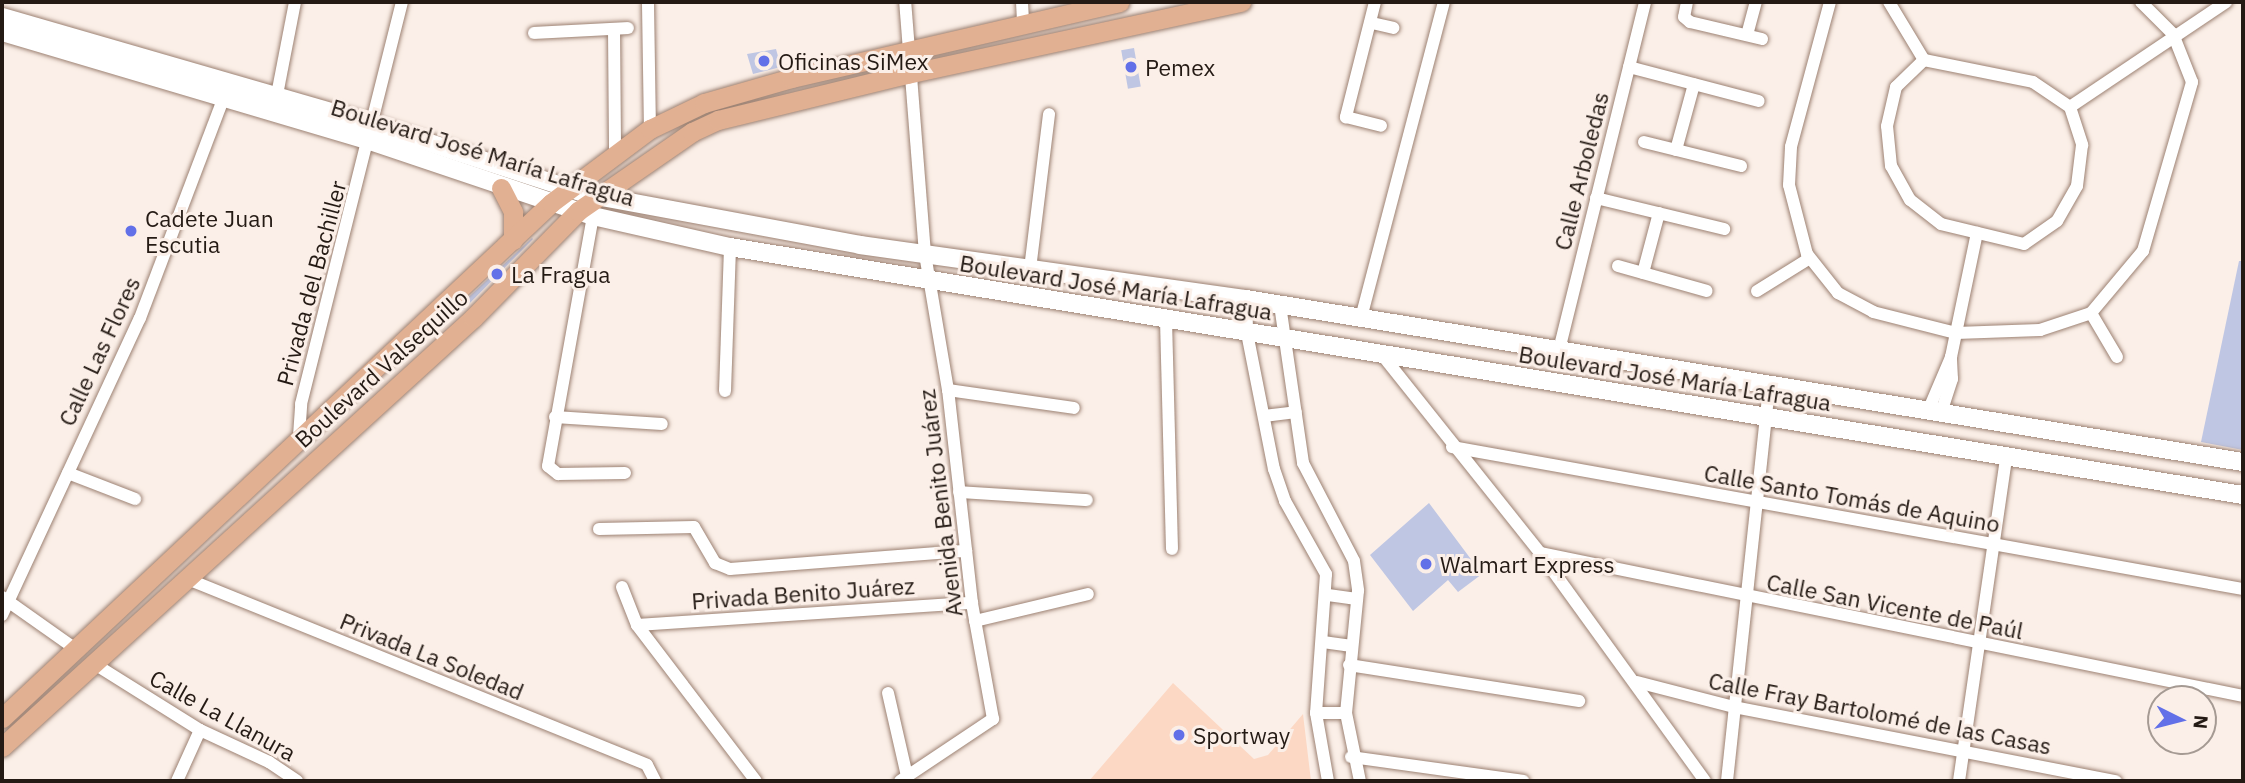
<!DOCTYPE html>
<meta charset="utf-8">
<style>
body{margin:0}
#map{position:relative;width:2245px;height:783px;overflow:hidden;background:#fbefe8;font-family:"IBM Plex Sans",sans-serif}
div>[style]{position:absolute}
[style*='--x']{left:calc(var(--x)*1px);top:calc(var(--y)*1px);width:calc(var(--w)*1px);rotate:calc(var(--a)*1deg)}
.green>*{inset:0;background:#fcd8c4}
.building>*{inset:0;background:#bfc6e3;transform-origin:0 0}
.roads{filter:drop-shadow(0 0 2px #9c8172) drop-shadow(0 0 2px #9c8172)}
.street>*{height:12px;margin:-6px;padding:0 6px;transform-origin:6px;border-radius:6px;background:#fff}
.secondary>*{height:18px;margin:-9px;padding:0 9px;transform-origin:9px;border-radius:9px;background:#fff}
.primary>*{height:19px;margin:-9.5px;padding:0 9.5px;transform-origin:9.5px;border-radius:9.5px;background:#e1b092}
.dots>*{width:19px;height:19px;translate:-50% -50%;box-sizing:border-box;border:4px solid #fbefe8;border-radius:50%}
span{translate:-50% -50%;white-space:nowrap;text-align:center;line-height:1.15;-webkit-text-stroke:6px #fbefe8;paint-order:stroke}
.poi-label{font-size:23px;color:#241a14}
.left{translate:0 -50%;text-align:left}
.street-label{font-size:23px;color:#241a14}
.frame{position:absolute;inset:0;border:4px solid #241a14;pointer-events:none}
.north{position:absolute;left:2147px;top:685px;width:70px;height:70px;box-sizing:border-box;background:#fbefe8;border:2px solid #a59a93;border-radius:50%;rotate:96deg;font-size:19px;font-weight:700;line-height:28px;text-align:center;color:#241a14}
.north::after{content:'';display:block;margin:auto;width:24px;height:32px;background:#6270e8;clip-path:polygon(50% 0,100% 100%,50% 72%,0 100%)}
</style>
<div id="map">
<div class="green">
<div style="clip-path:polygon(1173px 683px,1254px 759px,1268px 755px,1303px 714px,1311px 781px,1089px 781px)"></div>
</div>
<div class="building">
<div style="left:1134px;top:48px;width:39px;height:13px;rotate:80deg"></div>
<div style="clip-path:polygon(776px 49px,781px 67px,753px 74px,747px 54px)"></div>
<div style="clip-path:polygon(532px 238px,533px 239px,462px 311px,458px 307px)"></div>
<div style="clip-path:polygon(2239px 261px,2243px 261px,2243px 450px,2201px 442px)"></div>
<div style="clip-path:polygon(1429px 503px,1482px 574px,1458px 592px,1448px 580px,1413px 611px,1370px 555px)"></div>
</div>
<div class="roads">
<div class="street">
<div style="--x:1022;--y:2;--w:21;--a:87"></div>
<div style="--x:1375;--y:2;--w:119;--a:104.2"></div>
<div style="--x:1346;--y:117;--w:36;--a:14"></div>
<div style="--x:1687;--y:2;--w:15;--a:101"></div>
<div style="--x:1684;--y:17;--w:8;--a:40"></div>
<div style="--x:1690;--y:22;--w:74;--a:13.3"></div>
<div style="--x:1830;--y:2;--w:150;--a:105.1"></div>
<div style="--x:1791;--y:147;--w:38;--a:93"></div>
<div style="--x:1789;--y:185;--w:71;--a:75.4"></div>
<div style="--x:1807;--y:254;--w:50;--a:51.5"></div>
<div style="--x:1838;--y:293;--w:40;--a:28"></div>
<div style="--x:1873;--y:312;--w:86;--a:14.2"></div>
<div style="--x:1956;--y:333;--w:84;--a:-2"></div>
<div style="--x:2040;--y:330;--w:54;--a:-18.4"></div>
<div style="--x:2091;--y:313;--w:81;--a:-50"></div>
<div style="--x:2143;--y:251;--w:176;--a:-73.8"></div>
<div style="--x:2192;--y:82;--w:52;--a:-111.6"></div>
<div style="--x:2173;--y:34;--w:45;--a:-135"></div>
<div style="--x:1889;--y:2;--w:68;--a:58.9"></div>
<div style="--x:648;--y:4;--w:125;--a:89.1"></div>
<div style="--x:1372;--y:23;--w:22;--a:13"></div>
<div style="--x:614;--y:30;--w:122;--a:89.5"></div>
<div style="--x:534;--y:33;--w:94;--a:-3"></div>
<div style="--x:1747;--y:35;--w:34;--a:-75"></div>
<div style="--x:1924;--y:60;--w:111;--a:11.4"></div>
<div style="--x:2033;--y:82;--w:45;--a:34"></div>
<div style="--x:2070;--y:107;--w:40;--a:72"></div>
<div style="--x:2082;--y:145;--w:41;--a:97"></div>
<div style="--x:2077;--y:186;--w:40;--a:119.7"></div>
<div style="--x:2057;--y:221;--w:40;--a:145.1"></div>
<div style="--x:2024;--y:244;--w:85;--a:-166.5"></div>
<div style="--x:1941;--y:224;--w:39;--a:-142"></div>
<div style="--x:1910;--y:200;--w:39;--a:-119"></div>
<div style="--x:1891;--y:166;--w:40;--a:-95.7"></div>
<div style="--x:1887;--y:126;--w:40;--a:-77"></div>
<div style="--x:1896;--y:87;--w:39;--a:-44"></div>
<div style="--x:1629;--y:67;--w:134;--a:14.7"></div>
<div style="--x:275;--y:105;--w:105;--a:-79"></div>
<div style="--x:2070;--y:107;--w:188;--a:-33.9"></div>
<div style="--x:1644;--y:142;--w:100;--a:13.9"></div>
<div style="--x:1676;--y:150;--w:68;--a:-74.7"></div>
<div style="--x:1596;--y:198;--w:132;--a:13.6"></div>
<div style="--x:593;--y:216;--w:254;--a:100.2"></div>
<div style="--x:548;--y:466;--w:13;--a:39"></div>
<div style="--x:558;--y:474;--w:67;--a:-0.9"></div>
<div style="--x:1618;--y:266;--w:92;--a:15.7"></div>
<div style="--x:1030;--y:269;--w:156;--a:-83"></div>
<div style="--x:1643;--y:273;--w:62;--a:-75.1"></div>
<div style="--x:1757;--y:291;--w:62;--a:-31.9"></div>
<div style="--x:1246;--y:299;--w:34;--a:88"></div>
<div style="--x:1247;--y:333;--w:139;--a:78.8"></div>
<div style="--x:1274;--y:469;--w:34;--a:71"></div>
<div style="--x:1285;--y:501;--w:84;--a:60.7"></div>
<div style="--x:1326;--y:574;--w:139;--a:94.1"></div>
<div style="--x:1316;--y:713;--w:69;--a:80"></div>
<div style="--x:1280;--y:305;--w:160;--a:81.7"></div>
<div style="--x:1303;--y:463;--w:110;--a:62.5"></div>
<div style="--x:1354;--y:561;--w:30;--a:82"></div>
<div style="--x:1358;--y:591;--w:123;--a:95.6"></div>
<div style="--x:1346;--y:713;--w:69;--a:78.4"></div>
<div style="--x:2091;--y:313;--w:51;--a:59.4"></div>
<div style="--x:1361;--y:318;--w:327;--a:-75.3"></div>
<div style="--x:1166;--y:320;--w:229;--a:88.5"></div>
<div style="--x:1559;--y:350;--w:358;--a:-76.1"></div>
<div style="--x:1383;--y:356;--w:252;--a:51.4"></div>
<div style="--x:1540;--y:553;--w:281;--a:54.1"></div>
<div style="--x:948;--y:390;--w:127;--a:8.1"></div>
<div style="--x:725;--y:391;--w:144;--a:-88"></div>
<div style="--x:1928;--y:411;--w:59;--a:-66.9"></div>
<div style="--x:1951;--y:357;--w:127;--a:-78.2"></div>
<div style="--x:1941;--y:413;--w:36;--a:-72"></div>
<div style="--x:1952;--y:379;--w:22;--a:-93"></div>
<div style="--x:1264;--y:416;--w:32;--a:-7"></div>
<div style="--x:555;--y:417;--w:107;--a:3.7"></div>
<div style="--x:299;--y:436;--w:32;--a:-86"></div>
<div style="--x:301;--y:404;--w:414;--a:-75.9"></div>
<div style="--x:1452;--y:447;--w:804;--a:10.18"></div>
<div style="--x:68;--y:473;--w:72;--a:21.2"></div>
<div style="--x:959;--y:492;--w:128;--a:3.6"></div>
<div style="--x:599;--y:529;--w:95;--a:-1.2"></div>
<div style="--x:694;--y:527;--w:42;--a:59.7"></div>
<div style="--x:715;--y:563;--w:16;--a:22"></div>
<div style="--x:730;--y:569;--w:237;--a:-4.4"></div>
<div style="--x:1540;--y:553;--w:717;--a:11.5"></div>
<div style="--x:185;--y:578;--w:498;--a:22"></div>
<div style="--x:647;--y:765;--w:18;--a:63"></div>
<div style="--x:622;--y:587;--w:41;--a:68.5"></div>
<div style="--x:637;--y:625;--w:196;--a:52.7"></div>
<div style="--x:1328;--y:595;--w:29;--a:8"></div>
<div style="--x:2;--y:597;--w:92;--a:35.2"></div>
<div style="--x:2;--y:615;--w:327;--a:-65.1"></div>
<div style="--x:140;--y:318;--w:234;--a:-69.2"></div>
<div style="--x:975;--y:621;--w:116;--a:-13.4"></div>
<div style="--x:637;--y:625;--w:336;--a:-3.8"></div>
<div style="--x:1323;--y:642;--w:29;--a:8"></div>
<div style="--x:93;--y:663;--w:126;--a:32.1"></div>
<div style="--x:200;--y:730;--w:76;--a:24.9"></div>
<div style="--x:269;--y:762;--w:34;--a:34"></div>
<div style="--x:1349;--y:665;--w:233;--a:8.9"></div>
<div style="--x:1637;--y:682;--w:100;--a:14.5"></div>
<div style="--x:1734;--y:707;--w:389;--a:11"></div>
<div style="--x:888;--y:693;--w:85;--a:77.1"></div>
<div style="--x:1316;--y:713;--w:30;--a:0"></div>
<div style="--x:1351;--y:757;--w:174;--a:7.9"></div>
<div style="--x:177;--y:781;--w:56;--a:-65.7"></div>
<div style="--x:900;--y:781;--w:112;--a:-33.7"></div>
<div style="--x:993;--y:719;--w:118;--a:-100.3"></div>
<div style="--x:972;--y:603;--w:214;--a:-96.4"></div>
<div style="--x:948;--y:390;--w:138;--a:-99.6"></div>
<div style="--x:925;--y:254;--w:253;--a:-94.5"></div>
<div style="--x:1727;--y:781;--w:398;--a:-83.9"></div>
<div style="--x:1959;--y:781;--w:327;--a:-81.7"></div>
</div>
<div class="secondary">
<div style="--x:2;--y:17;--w:388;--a:16.1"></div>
<div style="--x:375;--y:125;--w:222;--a:18.1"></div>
<div style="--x:586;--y:194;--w:279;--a:10.5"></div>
<div style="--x:860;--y:245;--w:390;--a:8"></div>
<div style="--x:1246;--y:299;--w:1010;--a:9.29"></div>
<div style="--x:2;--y:32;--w:384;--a:16.5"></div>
<div style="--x:370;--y:141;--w:235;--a:18.6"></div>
<div style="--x:593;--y:216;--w:140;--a:12.8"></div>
<div style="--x:730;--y:247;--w:1533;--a:9.31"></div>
</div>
<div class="primary">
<div style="--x:501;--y:188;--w:27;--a:63"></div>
<div style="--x:513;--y:212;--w:28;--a:90"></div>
<div style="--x:2;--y:718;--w:753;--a:-43.17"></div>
<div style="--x:551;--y:203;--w:124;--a:-36.8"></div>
<div style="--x:650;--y:129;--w:60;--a:-25.7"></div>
<div style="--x:704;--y:103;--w:91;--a:-16"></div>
<div style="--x:791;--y:78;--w:337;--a:-13"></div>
<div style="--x:2;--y:747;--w:637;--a:-42.33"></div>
<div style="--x:473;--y:318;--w:150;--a:-45.5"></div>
<div style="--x:578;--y:211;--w:139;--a:-34.7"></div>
<div style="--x:692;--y:132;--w:29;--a:-25"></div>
<div style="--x:718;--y:120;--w:195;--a:-13.7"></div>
<div style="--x:907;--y:74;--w:342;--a:-12.2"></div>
</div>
</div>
<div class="dots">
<div style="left:764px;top:61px;background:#6270e8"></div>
<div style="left:1131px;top:67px;background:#6270e8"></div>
<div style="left:131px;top:231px;background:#6270e8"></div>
<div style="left:497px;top:274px;background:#6270e8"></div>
<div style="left:1426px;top:564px;background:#6270e8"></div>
<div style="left:1179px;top:735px;background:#6270e8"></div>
</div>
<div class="poi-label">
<span class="left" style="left:778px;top:61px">Oficinas SiMex</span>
<span class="left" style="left:1145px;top:67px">Pemex</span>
<span class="left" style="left:145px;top:231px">Cadete Juan<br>Escutia</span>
<span class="left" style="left:511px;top:274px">La Fragua</span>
<span class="left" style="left:1440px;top:564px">Walmart Express</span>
<span class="left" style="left:1193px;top:735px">Sportway</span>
</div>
<div class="street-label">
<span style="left:483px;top:152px;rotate:17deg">Boulevard José María Lafragua</span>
<span style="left:1581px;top:171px;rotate:-76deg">Calle Arboledas</span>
<span style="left:311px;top:283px;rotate:-75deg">Privada del Bachiller</span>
<span style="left:1116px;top:287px;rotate:9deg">Boulevard José María Lafragua</span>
<span style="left:99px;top:351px;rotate:-65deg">Calle Las Flores</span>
<span style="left:381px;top:368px;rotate:-42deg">Boulevard Valsequillo</span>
<span style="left:1675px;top:378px;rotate:9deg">Boulevard José María Lafragua</span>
<span style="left:1852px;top:498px;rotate:10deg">Calle Santo Tomás de Aquino</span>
<span style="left:940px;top:503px;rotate:-97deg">Avenida Benito Juárez</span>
<span style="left:803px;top:593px;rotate:-4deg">Privada Benito Juárez</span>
<span style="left:1895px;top:606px;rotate:11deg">Calle San Vicente de Paúl</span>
<span style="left:432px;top:656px;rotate:22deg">Privada La Soledad</span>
<span style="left:1880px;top:713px;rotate:11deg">Calle Fray Bartolomé de las Casas</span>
<span style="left:223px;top:715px;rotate:29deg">Calle La Llanura</span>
</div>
<div class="frame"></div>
<div class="north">N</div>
</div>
